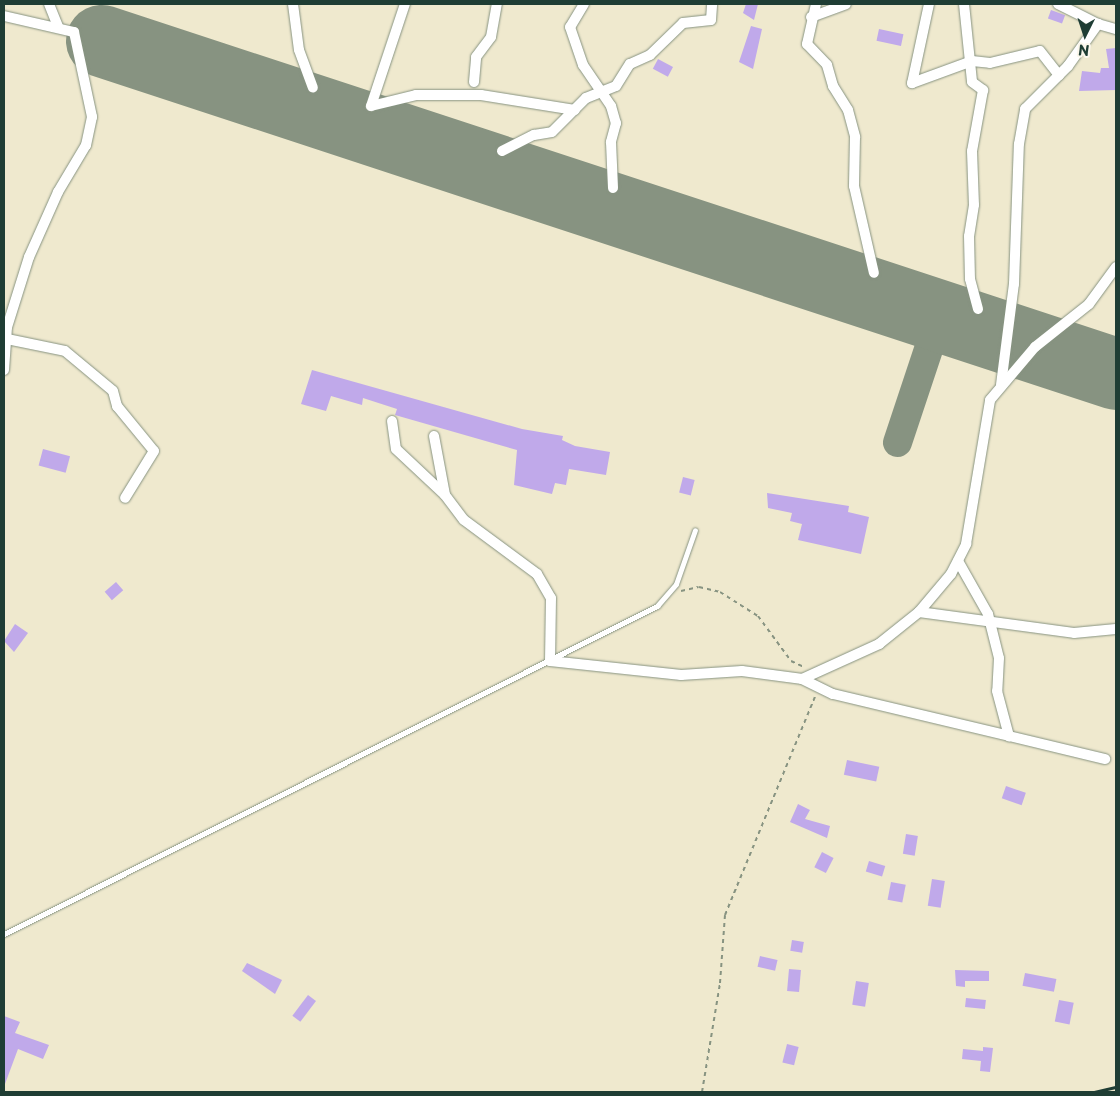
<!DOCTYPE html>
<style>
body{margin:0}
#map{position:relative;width:1120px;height:1096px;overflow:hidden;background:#efe9ce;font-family:"Playpen Sans",sans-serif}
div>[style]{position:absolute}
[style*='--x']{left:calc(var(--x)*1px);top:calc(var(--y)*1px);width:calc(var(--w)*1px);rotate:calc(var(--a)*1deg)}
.taxiway>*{height:29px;margin:-14.5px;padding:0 14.5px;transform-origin:14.5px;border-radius:14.5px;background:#879381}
.runway>*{height:72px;margin:-36px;padding:0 36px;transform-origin:36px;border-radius:36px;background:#879381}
.building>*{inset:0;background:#c0a9ea;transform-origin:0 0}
.path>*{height:2px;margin-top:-1px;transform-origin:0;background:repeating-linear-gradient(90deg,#879381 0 4px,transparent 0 8px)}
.roads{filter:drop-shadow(0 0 1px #879381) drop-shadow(0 0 1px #879381)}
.service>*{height:5px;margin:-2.5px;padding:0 2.5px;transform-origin:2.5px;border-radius:2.5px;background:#fff}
.minor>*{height:10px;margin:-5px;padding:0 5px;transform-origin:5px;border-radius:5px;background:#fff}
.rail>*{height:3px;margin:-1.5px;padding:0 1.5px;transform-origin:1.5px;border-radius:1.5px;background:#1f3d34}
span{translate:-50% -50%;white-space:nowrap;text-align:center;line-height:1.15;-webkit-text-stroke:4px #fbf7ec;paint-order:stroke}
.frame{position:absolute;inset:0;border:5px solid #1f3d34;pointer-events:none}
.north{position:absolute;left:1060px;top:10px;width:50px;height:50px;-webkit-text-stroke:4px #fbf7ec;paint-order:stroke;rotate:184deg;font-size:14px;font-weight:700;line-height:20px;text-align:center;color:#1f3d34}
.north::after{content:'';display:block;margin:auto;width:18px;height:22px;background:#1f3d34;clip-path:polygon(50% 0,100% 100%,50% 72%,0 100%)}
</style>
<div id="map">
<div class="taxiway">
<div style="--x:897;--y:442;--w:133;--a:-71.6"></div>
</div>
<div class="runway">
<div style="--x:102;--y:41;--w:1067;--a:18.18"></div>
</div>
<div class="building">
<div style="clip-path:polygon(746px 4px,758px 4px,754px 20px,743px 13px)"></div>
<div style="left:1051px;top:10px;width:15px;height:9px;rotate:20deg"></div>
<div style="clip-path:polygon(751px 26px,762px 29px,753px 69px,739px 62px)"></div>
<div style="left:879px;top:29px;width:25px;height:12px;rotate:12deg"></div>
<div style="clip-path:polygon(1116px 48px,1116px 90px,1079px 91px,1082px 71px,1100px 73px,1101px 68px,1109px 68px,1106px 49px)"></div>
<div style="left:658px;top:59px;width:17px;height:11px;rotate:28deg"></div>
<div style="clip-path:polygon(312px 370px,522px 429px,563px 436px,562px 440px,575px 446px,610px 452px,606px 475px,569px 469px,566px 485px,555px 483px,552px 494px,514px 485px,517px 450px,395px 415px,397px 409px,363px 398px,362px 405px,331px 396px,326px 411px,301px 404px)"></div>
<div style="left:43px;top:449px;width:28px;height:17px;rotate:15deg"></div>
<div style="left:683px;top:477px;width:12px;height:16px;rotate:14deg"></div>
<div style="clip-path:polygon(767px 493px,849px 506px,848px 512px,869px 517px,861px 554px,798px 540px,802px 524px,790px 521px,792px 513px,768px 508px)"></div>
<div style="left:116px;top:582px;width:11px;height:15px;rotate:49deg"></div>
<div style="clip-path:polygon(15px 624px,28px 633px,14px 652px,4px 641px)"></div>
<div style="left:847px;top:760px;width:33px;height:15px;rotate:12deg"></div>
<div style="left:1006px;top:786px;width:21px;height:13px;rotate:19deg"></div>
<div style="clip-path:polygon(798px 804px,810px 810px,805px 819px,830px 826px,827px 838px,790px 822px)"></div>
<div style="left:906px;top:834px;width:12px;height:20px;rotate:9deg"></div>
<div style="left:822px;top:852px;width:13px;height:17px;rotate:27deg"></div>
<div style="left:869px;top:861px;width:17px;height:11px;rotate:17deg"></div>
<div style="left:932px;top:879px;width:13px;height:27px;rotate:9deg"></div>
<div style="left:891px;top:882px;width:15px;height:18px;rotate:11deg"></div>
<div style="left:792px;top:940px;width:12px;height:11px;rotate:9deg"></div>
<div style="left:760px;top:956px;width:18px;height:11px;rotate:13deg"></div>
<div style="clip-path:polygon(247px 963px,282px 980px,275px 994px,242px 971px)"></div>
<div style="left:789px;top:969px;width:12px;height:22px;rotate:5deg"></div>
<div style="clip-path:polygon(955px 970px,989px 971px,989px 981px,965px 981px,965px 987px,956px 986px)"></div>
<div style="left:1025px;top:973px;width:32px;height:13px;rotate:11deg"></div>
<div style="left:856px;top:981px;width:13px;height:24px;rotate:9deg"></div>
<div style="left:308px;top:995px;width:10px;height:26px;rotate:37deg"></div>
<div style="left:966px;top:998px;width:20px;height:9px;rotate:6deg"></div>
<div style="left:1059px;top:1000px;width:15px;height:22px;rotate:11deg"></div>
<div style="clip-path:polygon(4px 1016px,20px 1022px,15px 1033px,49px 1045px,43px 1059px,18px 1049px,5px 1084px)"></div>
<div style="left:787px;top:1044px;width:12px;height:19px;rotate:14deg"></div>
<div style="clip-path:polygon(983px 1047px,993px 1048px,990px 1072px,980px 1071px,981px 1061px,962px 1059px,963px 1049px,983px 1051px)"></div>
</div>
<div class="path">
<div style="--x:681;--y:591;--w:18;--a:-13"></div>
<div style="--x:699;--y:587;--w:22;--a:13"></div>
<div style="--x:720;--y:592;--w:45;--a:32.3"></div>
<div style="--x:758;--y:616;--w:56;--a:53.7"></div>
<div style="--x:791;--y:661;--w:14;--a:25"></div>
<div style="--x:702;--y:1092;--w:110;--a:-80.6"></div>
<div style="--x:720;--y:983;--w:68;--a:-85.8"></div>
<div style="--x:725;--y:915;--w:236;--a:-67.6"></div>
</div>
<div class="roads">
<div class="service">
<div style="--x:4;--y:934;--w:731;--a:-26.67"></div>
<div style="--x:657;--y:606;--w:29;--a:-49"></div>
<div style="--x:676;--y:584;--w:57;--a:-70.6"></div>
</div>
<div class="minor">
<div style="--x:49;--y:4;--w:24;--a:68"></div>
<div style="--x:293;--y:4;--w:46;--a:82.6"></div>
<div style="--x:299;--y:50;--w:40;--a:69.8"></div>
<div style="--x:584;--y:4;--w:27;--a:121"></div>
<div style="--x:570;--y:27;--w:40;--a:71.1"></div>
<div style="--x:583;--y:65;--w:50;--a:55.7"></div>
<div style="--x:611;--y:106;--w:18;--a:74"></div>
<div style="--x:616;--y:123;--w:20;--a:105"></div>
<div style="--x:611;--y:142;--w:46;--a:87.5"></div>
<div style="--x:816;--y:4;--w:41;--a:102.7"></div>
<div style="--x:807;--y:44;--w:29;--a:46"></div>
<div style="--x:827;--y:65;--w:22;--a:74"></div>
<div style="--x:833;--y:86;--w:28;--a:58"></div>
<div style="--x:848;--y:110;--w:28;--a:75"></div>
<div style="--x:855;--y:137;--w:49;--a:91.2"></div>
<div style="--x:854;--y:186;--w:89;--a:77.1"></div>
<div style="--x:929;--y:4;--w:81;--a:102.1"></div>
<div style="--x:912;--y:83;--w:64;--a:-20.1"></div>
<div style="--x:972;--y:61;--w:18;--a:6"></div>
<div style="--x:990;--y:63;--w:51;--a:-13.5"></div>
<div style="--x:1040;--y:51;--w:31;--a:52"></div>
<div style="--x:964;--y:4;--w:78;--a:84.1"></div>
<div style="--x:972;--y:82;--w:14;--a:36"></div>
<div style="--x:983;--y:90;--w:62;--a:100.2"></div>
<div style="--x:972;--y:151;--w:54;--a:87.9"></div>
<div style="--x:974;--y:205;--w:31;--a:99"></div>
<div style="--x:969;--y:236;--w:43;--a:88.7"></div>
<div style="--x:970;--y:279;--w:31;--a:75"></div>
<div style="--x:1058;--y:4;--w:45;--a:26.6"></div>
<div style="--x:4;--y:16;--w:72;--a:12.9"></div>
<div style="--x:74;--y:32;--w:87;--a:78"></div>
<div style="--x:92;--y:117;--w:29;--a:102"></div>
<div style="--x:86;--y:145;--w:55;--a:120.8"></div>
<div style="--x:58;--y:192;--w:71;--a:114"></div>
<div style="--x:29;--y:257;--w:73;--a:107.4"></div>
<div style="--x:7;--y:327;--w:43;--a:94"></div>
<div style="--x:811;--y:17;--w:37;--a:-20"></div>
<div style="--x:474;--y:82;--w:25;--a:-85"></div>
<div style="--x:476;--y:57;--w:25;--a:-53"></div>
<div style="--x:491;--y:37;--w:34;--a:-80"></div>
<div style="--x:371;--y:106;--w:46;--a:-13.7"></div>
<div style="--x:416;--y:95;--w:65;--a:0"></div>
<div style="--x:481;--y:95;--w:95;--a:9.1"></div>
<div style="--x:371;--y:106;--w:108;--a:-71.6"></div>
<div style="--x:502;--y:151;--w:36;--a:-27"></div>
<div style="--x:534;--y:135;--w:18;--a:-9"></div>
<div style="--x:552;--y:132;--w:48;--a:-45"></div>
<div style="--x:586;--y:98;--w:32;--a:-22"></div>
<div style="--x:616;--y:86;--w:26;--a:-58"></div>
<div style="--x:630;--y:64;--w:22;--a:-24"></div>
<div style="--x:650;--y:55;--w:46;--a:-44.1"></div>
<div style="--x:683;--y:23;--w:28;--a:-6"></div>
<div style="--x:711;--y:20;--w:16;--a:-86"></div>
<div style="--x:7;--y:339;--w:59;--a:11.7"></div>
<div style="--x:65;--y:351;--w:62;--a:39.8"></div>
<div style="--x:113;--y:391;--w:16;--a:75"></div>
<div style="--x:117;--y:406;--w:58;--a:50.6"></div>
<div style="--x:154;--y:451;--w:55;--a:121.7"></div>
<div style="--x:1001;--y:385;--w:102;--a:-82.7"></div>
<div style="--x:1014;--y:284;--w:140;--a:-88"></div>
<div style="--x:1019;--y:144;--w:36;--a:-80"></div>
<div style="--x:1025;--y:109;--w:61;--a:-45"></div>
<div style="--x:1068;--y:66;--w:52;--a:-54.5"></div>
<div style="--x:1098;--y:24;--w:19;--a:16"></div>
<div style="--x:392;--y:421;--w:28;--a:82"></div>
<div style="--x:396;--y:449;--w:66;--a:43.2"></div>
<div style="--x:434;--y:436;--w:60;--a:79.4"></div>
<div style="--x:445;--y:495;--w:31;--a:53"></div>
<div style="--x:464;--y:520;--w:91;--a:36.5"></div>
<div style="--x:537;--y:574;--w:28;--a:60"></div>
<div style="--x:551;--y:598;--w:63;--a:90.9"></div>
<div style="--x:550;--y:661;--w:132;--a:6.1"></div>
<div style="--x:681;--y:675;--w:61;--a:-3.8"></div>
<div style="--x:742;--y:671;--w:61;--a:7.6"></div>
<div style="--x:802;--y:679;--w:85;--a:-24.4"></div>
<div style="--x:879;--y:644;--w:51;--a:-38.7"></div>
<div style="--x:919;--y:612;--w:50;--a:-49.9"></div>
<div style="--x:951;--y:574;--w:34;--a:-63"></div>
<div style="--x:966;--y:544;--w:146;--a:-80.5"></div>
<div style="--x:990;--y:400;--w:70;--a:-49.7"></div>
<div style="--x:1035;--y:347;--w:69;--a:-38.5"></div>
<div style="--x:1089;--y:304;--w:46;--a:-53.9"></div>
<div style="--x:958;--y:561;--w:61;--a:60.5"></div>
<div style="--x:988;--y:614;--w:45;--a:76"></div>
<div style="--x:999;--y:658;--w:33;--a:93"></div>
<div style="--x:997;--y:691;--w:47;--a:75.1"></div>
<div style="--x:1009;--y:736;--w:99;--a:13.5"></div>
<div style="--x:919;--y:612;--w:156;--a:7.7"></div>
<div style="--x:1074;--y:633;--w:42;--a:-5.4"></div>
<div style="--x:802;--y:679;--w:34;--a:26"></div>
<div style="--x:833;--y:694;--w:181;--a:13.4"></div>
</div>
</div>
<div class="rail">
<div style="--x:1094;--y:1092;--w:23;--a:-13"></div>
</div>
<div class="frame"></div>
<div class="north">N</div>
</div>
